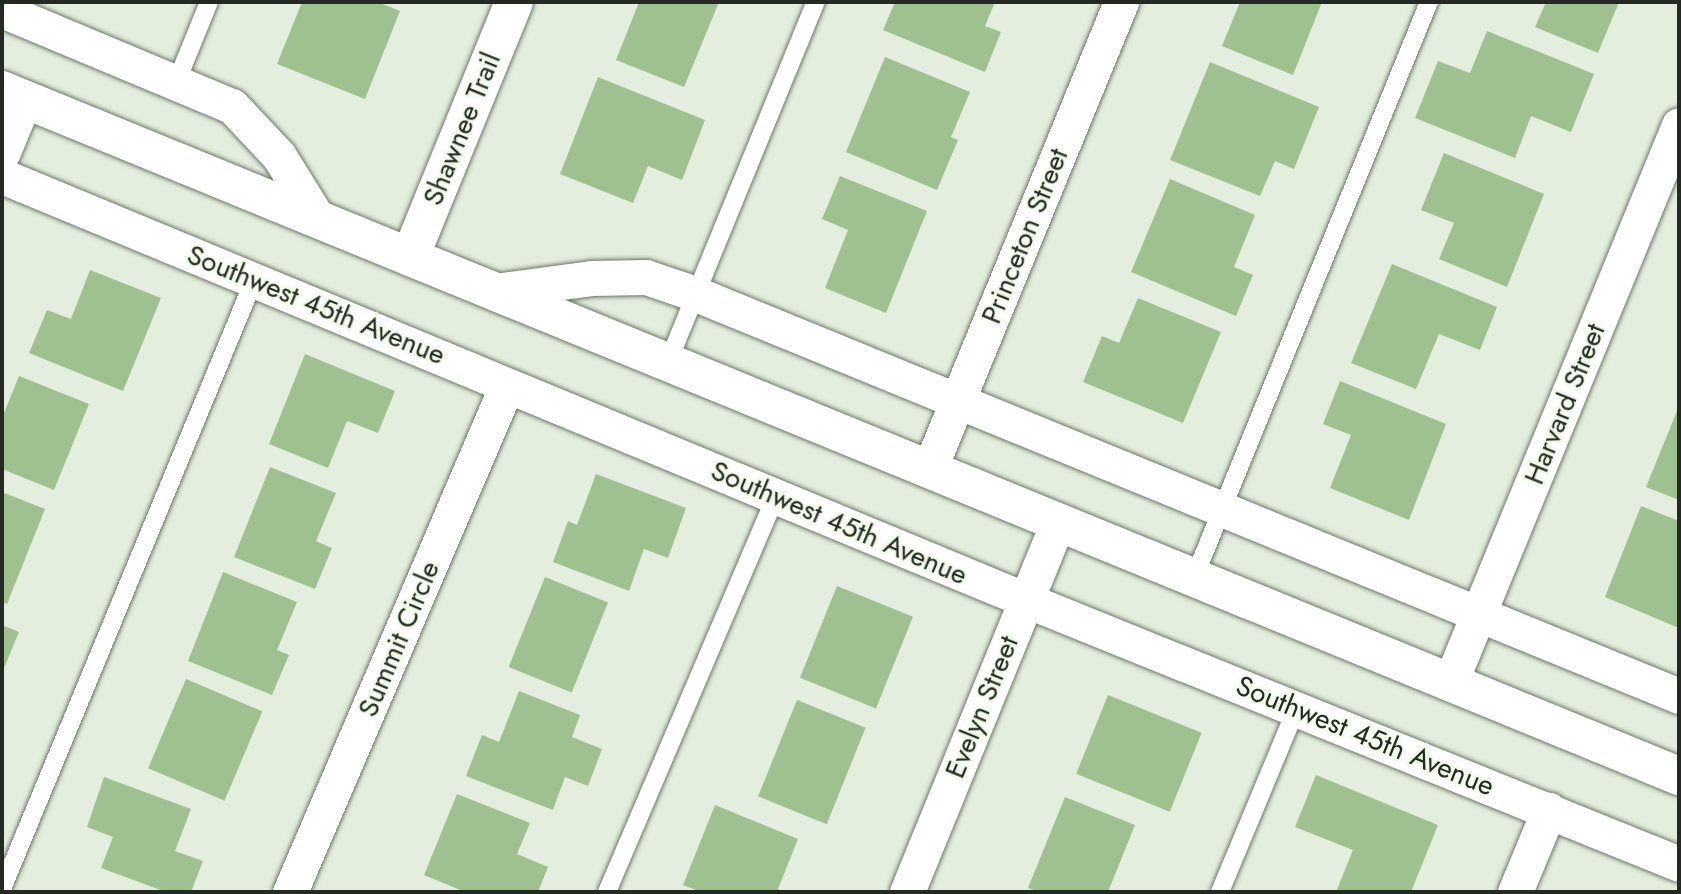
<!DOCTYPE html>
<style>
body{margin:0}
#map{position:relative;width:1681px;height:894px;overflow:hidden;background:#e3eede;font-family:Jost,sans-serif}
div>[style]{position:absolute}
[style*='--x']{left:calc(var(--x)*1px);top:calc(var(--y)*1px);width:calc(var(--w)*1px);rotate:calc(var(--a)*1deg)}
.building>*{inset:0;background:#9fc18f;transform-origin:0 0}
.roads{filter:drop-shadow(0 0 2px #6d7769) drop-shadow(0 0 2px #6d7769)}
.lane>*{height:18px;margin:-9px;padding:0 9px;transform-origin:9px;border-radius:9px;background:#fff}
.street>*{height:35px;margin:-17.5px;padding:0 17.5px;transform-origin:17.5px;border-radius:17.5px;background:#fff}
.secondary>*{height:38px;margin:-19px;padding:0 19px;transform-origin:19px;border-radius:19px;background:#fff}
span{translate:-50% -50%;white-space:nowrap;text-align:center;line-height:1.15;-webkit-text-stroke:5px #f1fceb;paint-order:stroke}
.street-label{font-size:28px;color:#252923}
.frame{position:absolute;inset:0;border:4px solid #252923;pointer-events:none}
</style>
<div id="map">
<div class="building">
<div style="clip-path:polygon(302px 2px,378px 2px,400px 11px,365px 99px,277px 64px)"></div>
<div style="clip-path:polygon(639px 2px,719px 2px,684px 87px,616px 60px)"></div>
<div style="clip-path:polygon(895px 2px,995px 2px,985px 26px,1001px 32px,985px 72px,883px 30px)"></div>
<div style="clip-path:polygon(1240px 2px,1322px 2px,1293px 75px,1222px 46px)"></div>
<div style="clip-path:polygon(1546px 2px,1619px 2px,1598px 53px,1535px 27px)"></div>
<div style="clip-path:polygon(1487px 31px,1594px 74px,1571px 132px,1531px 116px,1515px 158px,1415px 118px,1438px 61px,1470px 73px)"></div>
<div style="clip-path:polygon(885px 57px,970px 92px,951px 137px,958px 140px,937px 190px,846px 152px)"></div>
<div style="clip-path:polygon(1210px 62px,1319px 107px,1294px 169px,1275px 161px,1260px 196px,1170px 160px)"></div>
<div style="clip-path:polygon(598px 77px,705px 120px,682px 180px,648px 166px,633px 203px,560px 174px)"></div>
<div style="clip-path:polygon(1444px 153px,1544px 194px,1507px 287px,1439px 259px,1454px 223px,1421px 210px)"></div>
<div style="clip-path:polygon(840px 176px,927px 211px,886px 313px,825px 288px,848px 230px,822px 219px)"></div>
<div style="clip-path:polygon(1170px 179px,1255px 215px,1234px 267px,1253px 275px,1236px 316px,1131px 272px)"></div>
<div style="clip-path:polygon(1392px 264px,1497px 307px,1480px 350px,1439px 334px,1416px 389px,1351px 363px)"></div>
<div style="clip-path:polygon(90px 270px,161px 298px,123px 391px,29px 353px,47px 310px,71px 319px)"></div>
<div style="clip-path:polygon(1138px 298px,1221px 332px,1183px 423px,1083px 382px,1102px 336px,1119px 343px)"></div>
<div style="clip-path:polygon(305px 354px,395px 391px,378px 433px,347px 421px,328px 468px,269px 444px)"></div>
<div style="clip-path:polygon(19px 376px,89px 404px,54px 490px,2px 469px,2px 418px)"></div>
<div style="clip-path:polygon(1340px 381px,1446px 424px,1409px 520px,1330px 488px,1351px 435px,1323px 424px)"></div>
<div style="clip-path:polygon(1679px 406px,1679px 500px,1646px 487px)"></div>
<div style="clip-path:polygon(270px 467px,336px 493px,316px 541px,332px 548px,315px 589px,234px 557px)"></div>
<div style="clip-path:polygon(596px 474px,686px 508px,668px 558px,644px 549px,629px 591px,553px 562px,568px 521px,577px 525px)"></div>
<div style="clip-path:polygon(2px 492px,45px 509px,7px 604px,2px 602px)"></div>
<div style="clip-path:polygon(1641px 506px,1679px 521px,1679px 628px,1605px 597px)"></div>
<div style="clip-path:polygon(223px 572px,297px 602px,277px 650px,289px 655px,272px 695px,188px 661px)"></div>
<div style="left:545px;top:577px;width:68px;height:97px;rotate:22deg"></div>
<div style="left:837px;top:586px;width:82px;height:99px;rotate:22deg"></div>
<div style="clip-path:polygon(2px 625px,19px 632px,2px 673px)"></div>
<div style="left:186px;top:679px;width:83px;height:97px;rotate:23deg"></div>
<div style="clip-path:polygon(519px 691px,580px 715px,572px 737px,602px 749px,588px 786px,565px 777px,553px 810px,466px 776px,482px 735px,499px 742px)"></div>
<div style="left:1108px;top:695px;width:101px;height:85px;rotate:22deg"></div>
<div style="left:797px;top:700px;width:74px;height:104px;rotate:22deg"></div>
<div style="clip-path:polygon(1316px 775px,1438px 825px,1411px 892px,1336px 892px,1353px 850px,1295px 827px)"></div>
<div style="clip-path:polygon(104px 777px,191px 809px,175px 851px,203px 861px,191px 892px,166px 892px,101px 868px,113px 837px,87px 827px)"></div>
<div style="clip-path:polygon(457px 794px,530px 823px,517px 854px,548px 867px,538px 892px,465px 892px,424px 875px)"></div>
<div style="clip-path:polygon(1065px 797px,1135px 825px,1108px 892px,1039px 892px,1028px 888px)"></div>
<div style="clip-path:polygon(715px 805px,798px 839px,778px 889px,784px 892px,701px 892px,683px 885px)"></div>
</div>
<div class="roads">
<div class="lane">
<div style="--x:176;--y:83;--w:87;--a:-67.8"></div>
<div style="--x:668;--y:362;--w:389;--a:-67.7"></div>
<div style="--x:1194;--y:578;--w:622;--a:-67.81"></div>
<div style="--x:2;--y:889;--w:659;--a:-67.52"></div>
<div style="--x:607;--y:892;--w:431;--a:-66.9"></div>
<div style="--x:1220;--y:892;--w:198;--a:-67.4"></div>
</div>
<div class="street">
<div style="--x:2;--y:10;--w:249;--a:22.7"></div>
<div style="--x:232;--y:106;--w:69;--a:46.8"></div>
<div style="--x:279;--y:156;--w:74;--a:58.2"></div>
<div style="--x:2;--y:176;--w:1108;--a:22.49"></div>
<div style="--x:1026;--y:600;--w:704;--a:22.01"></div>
<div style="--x:494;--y:291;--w:98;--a:-7.6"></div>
<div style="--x:591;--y:278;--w:55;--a:-1"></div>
<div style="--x:646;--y:277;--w:53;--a:18.8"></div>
<div style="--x:696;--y:294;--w:1062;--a:22.24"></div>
<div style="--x:929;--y:470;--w:506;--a:-67.69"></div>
<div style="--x:1450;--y:683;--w:603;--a:-67.69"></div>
<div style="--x:290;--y:892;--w:551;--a:-66.83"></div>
<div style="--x:907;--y:892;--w:400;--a:-67.8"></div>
<div style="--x:1515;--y:892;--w:89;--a:-67.5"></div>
</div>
<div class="secondary">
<div style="--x:2;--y:90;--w:1812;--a:22.25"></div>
<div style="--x:2;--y:152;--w:57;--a:-67.5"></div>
<div style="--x:410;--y:257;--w:275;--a:-67.8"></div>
</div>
</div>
<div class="street-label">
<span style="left:462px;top:129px;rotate:-68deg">Shawnee Trail</span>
<span style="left:1025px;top:236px;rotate:-68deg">Princeton Street</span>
<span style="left:316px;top:305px;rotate:22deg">Southwest 45th Avenue</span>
<span style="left:1565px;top:404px;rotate:-68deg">Harvard Street</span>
<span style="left:839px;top:523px;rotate:23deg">Southwest 45th Avenue</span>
<span style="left:399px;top:639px;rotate:-67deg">Summit Circle</span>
<span style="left:982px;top:707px;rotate:-68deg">Evelyn Street</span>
<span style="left:1365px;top:736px;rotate:22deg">Southwest 45th Avenue</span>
</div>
<div class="frame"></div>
</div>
